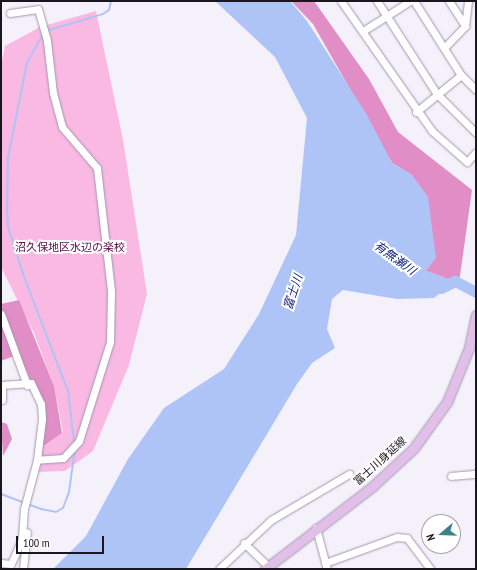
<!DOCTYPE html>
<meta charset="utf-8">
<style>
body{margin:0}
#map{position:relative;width:477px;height:570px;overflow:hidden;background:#f5f1fb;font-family:"PT Sans Narrow","Noto Sans JP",sans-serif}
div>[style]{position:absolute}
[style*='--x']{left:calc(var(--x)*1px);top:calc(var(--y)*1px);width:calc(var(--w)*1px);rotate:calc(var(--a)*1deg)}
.green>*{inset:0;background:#f9b9e3}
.forest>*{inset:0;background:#e18dc6}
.water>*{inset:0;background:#aec4f6}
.stream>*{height:2px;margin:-1px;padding:0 1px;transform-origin:1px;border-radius:1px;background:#aec4f6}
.river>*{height:11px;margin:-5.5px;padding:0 5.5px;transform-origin:5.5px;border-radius:5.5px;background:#aec4f6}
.roads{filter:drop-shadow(0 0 1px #a097ae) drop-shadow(0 0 1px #a097ae)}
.minor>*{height:7px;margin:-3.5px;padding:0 3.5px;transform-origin:3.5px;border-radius:3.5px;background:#fff}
.major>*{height:9px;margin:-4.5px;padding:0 4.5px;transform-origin:4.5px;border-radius:4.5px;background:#e2bfe8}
span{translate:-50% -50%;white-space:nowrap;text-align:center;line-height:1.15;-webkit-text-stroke:4px #fff;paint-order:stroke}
.park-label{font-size:11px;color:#590e47}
.street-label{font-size:11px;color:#1a161f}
.water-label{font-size:12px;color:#0c1d79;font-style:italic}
.frame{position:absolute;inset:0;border:2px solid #1a161f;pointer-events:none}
.north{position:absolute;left:421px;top:514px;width:40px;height:40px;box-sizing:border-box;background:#fff;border:1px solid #a3a2a5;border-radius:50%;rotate:251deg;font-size:11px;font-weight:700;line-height:16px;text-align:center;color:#1a161f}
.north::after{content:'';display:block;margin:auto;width:14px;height:18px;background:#3b808d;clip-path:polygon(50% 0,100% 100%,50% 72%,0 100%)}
.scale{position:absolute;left:16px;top:536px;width:88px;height:18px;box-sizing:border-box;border:2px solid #1a161f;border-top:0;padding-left:5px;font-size:12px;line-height:14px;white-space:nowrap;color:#1a161f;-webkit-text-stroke:3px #fff;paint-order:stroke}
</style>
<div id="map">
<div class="green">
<div style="clip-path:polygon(96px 11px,123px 140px,147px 294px,129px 365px,93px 451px,65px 471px,36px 472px,42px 447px,63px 432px,54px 386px,34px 333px,1px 267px,1px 66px,5px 46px,40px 27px)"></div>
</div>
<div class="forest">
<div style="clip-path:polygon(291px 1px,314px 1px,369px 79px,398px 132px,472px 190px,459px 283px,426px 271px,412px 175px,392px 163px,313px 24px)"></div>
<div style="clip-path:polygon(19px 300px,54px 386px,62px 433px,42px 447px,41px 404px,19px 354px,1px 361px,1px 304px)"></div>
<div style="clip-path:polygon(1px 422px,7px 424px,12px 439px,3px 456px)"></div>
</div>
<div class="water">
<div style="clip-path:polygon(215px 1px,290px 1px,307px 21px,367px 115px,392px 163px,412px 175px,428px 197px,436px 258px,426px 271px,455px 281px,434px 298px,397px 299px,343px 290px,332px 299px,327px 329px,335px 348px,312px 363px,297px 384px,186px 569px,53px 569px,86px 536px,128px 459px,164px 408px,224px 369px,259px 314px,296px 235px,307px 118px,275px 57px)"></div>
</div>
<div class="stream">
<div style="--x:46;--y:31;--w:59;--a:-16.6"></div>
<div style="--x:103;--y:14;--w:7;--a:-34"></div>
<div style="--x:109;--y:10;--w:9;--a:-77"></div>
<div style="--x:43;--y:34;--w:33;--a:119"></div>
<div style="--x:27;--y:63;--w:96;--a:101.4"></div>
<div style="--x:8;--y:157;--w:51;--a:91.1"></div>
<div style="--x:7;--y:208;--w:19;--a:87"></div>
<div style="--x:8;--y:227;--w:49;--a:72.3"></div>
<div style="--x:23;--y:274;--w:125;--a:69"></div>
<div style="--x:68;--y:391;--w:51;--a:83.3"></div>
<div style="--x:1;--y:494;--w:43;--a:20.6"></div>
<div style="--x:41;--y:509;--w:15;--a:11"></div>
<div style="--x:56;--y:512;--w:8;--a:-30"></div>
<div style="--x:63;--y:508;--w:17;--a:-69"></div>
<div style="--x:69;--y:492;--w:44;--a:-82.2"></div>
</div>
<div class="river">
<div style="--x:441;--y:288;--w:16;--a:-27"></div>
<div style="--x:455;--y:281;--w:24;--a:28"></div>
</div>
<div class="roads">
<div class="minor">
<div style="--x:341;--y:1;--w:159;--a:55"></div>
<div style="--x:432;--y:131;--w:47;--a:41.5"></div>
<div style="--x:467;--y:162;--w:13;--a:-48"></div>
<div style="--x:377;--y:1;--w:111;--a:57.2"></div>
<div style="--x:437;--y:94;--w:55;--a:45"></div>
<div style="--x:414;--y:1;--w:88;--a:57.6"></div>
<div style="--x:461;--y:75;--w:21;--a:45"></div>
<div style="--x:449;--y:1;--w:30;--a:57"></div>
<div style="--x:10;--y:13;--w:28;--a:-8"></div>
<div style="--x:38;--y:9;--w:33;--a:74"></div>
<div style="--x:47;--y:41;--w:52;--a:83.4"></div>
<div style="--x:53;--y:93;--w:35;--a:75"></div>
<div style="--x:62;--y:127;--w:54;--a:49.5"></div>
<div style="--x:97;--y:168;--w:124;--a:83.5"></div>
<div style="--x:111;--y:291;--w:51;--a:91.1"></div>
<div style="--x:110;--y:342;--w:104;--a:107.4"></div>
<div style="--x:79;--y:441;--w:23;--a:133"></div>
<div style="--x:63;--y:458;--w:26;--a:176"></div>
<div style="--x:363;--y:31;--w:56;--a:-32.6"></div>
<div style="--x:444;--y:48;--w:30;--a:-46"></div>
<div style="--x:465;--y:26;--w:25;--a:-83"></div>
<div style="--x:416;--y:112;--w:58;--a:-39.4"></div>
<div style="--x:1;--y:314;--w:76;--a:69.9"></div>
<div style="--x:1;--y:385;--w:30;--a:-4"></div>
<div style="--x:31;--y:383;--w:23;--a:65"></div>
<div style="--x:41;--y:404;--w:15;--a:86"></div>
<div style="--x:42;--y:419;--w:41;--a:97"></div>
<div style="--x:37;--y:460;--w:51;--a:104.9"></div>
<div style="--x:24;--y:509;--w:30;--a:94"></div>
<div style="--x:22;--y:539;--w:27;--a:114"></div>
<div style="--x:11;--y:564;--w:10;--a:-174"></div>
<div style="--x:2;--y:400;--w:15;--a:-90"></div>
<div style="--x:451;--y:476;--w:25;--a:-5"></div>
<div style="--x:316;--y:528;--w:42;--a:75"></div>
<div style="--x:244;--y:543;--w:33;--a:44"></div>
<div style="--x:325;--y:563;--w:77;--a:-19.9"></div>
<div style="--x:397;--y:537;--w:10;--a:6"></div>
<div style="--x:407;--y:538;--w:39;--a:53"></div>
<div style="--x:23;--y:569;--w:37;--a:-84"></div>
<div style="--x:219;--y:569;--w:71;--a:-43.3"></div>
<div style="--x:271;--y:520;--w:91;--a:-30.5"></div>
</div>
<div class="major">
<div style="--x:265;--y:569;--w:136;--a:-37.5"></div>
<div style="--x:373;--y:486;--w:56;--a:-42.8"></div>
<div style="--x:414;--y:448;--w:57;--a:-54.3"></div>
<div style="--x:447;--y:402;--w:58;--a:-67.8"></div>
<div style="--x:469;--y:348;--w:34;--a:-78"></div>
</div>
</div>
<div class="park-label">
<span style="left:70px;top:247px">沼久保地区水辺の楽校</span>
</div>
<div class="street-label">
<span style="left:380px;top:461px;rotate:-42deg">富士川身延線</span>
</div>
<div class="water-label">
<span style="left:395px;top:258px;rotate:36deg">有無瀬川</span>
<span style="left:293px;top:292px;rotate:-72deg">富士川</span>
</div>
<div class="frame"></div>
<div class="north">N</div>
<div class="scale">100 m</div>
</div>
